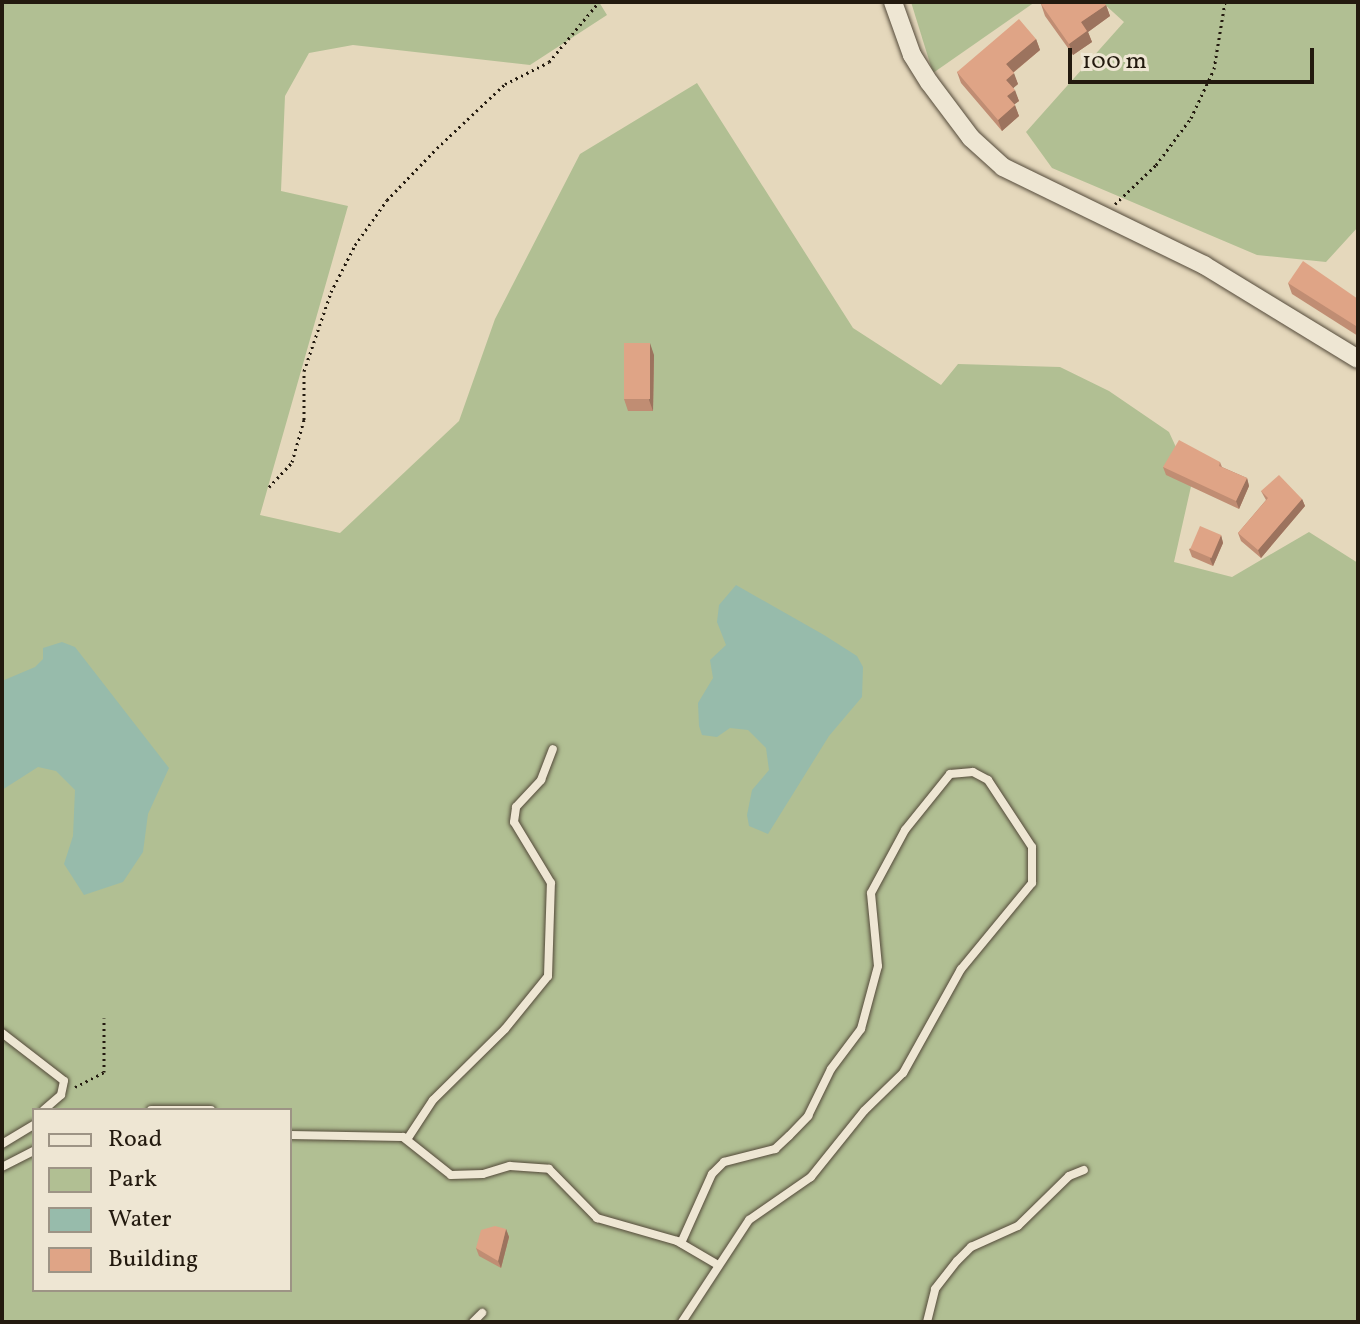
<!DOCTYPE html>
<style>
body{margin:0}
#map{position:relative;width:1360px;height:1324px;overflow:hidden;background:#e5d8bc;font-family:Vollkorn,serif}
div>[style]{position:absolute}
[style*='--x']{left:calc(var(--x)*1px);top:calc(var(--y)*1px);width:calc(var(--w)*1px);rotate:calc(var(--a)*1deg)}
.green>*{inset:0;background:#b1bf93}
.water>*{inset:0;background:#97bbab}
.path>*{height:3px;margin-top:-1.5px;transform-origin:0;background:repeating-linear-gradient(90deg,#231a0f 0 2px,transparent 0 6px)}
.roads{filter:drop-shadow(0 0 2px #544a3a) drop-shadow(0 0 2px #544a3a)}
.service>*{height:8px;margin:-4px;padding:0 4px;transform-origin:4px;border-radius:4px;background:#eee6d3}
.tertiary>*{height:18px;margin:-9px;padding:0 9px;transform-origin:9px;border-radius:9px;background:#eee6d3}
.wall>*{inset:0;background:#c08d73}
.shaded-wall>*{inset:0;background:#9c735e}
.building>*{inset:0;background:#dfa486;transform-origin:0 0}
span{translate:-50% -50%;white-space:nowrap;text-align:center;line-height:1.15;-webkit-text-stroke:6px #eee6d3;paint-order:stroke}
.frame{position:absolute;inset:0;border:4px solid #231a0f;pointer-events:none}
.legend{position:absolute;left:32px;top:1108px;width:260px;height:184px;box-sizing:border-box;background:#eee6d3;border:2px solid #9d9485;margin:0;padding:10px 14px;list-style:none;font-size:24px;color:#231a0f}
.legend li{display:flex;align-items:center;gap:16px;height:40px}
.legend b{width:40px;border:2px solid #9d9485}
.scale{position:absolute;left:1068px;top:48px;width:246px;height:36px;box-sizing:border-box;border:4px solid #231a0f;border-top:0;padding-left:10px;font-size:24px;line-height:28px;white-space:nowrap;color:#231a0f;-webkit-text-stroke:6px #eee6d3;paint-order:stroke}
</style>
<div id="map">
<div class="green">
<div style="clip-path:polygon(evenodd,2px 2px,599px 2px,607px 15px,530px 65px,353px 45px,309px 53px,285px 96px,281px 191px,348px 206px,260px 515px,340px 533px,459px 421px,495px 319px,580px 154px,697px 83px,853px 328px,941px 385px,958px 364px,1060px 367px,1109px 391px,1169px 432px,1192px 482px,1174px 562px,1232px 577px,1309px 532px,1358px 563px,1358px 1322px,2px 1322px,2px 2px,34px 1110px,290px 1110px,290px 1290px,34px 1290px,34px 1110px)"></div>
<div style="clip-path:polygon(911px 2px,1035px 2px,933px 73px)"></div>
<div style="clip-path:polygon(1102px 2px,1358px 2px,1358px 227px,1326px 262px,1257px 255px,1052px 168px,1026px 132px,1124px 22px)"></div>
</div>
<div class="water">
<div style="clip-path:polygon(736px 585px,824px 635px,857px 656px,863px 667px,862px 697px,829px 736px,768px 834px,749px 826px,747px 815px,752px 790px,769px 770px,766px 748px,748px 730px,730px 728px,717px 737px,702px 735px,699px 726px,698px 703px,713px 678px,710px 660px,726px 645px,717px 622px,719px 605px)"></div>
<div style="clip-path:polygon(62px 642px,75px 647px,169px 768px,148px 814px,143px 852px,123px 882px,84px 895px,64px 864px,73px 836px,75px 790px,56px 771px,38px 767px,2px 790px,2px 681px,35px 667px,43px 659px,43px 648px)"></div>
</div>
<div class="path">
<div style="--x:1115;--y:204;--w:57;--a:-43.6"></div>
<div style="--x:1156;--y:165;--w:59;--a:-53.3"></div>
<div style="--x:1191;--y:118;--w:54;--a:-64.9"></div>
<div style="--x:1214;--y:69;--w:68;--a:-80.7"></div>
<div style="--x:269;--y:487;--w:34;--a:-47"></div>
<div style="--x:292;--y:462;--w:44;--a:-74.1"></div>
<div style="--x:304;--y:420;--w:49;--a:-90"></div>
<div style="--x:304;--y:371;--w:83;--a:-71.1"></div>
<div style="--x:331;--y:292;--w:53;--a:-62.9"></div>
<div style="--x:355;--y:245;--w:55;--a:-54.6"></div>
<div style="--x:387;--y:200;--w:72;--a:-46.1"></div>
<div style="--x:437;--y:148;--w:93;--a:-43.3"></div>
<div style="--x:505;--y:84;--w:49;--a:-26.6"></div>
<div style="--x:549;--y:62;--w:78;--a:-50.2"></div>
<div style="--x:75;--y:1087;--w:33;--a:-27"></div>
<div style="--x:104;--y:1072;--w:54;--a:-90"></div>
</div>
<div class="roads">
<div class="service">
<div style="--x:2;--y:1033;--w:78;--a:37.7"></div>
<div style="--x:64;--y:1081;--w:14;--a:102"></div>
<div style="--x:61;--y:1095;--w:23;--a:139"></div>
<div style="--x:151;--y:1110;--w:60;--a:0"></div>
<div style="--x:290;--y:1135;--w:113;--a:1"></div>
<div style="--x:403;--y:1137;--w:61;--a:38.4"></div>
<div style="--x:451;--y:1175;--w:32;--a:-2"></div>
<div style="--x:483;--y:1174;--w:28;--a:-17"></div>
<div style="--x:510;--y:1166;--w:39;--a:4"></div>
<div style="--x:549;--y:1169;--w:69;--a:45.6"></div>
<div style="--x:597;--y:1218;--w:83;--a:16"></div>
<div style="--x:677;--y:1241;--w:48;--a:30.3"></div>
<div style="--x:408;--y:1138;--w:45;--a:-56.7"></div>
<div style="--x:433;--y:1100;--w:101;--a:-44.6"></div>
<div style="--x:505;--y:1029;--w:68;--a:-50.9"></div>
<div style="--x:548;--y:976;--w:93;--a:-88.2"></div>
<div style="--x:551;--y:883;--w:71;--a:-121.2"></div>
<div style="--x:514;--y:822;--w:15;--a:-82"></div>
<div style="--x:516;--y:807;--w:37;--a:-47"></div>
<div style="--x:541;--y:780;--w:33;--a:-69"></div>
<div style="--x:2;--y:1144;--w:37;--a:-31"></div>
<div style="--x:2;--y:1167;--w:36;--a:-27"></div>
<div style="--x:681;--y:1243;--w:76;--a:-65.8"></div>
<div style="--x:712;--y:1174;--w:17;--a:-45"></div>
<div style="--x:724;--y:1162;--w:53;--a:-14.3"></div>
<div style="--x:775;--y:1149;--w:19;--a:-43"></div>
<div style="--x:789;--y:1136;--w:28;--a:-46"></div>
<div style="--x:808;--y:1116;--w:52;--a:-63.9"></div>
<div style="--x:831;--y:1069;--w:50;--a:-53.1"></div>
<div style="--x:861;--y:1029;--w:65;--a:-74.9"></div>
<div style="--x:878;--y:966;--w:73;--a:-95.5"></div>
<div style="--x:871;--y:893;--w:72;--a:-61.6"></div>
<div style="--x:905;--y:830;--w:72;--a:-51.2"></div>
<div style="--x:950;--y:774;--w:23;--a:-5"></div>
<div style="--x:973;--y:772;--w:17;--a:28"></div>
<div style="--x:988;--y:780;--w:80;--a:56.7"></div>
<div style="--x:1032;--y:847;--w:36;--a:90"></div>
<div style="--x:1032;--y:883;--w:112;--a:129.5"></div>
<div style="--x:961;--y:969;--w:119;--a:119.1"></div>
<div style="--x:903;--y:1073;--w:54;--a:135.7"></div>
<div style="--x:864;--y:1111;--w:85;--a:128.8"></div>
<div style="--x:811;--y:1177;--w:75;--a:145.3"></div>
<div style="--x:749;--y:1220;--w:122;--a:123.3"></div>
<div style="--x:473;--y:1322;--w:13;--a:-45"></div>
<div style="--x:927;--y:1322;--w:34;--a:-76"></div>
<div style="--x:935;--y:1289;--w:36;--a:-52"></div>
<div style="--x:957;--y:1261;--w:20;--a:-45"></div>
<div style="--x:971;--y:1247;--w:51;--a:-24.1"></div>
<div style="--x:1018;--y:1226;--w:71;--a:-44.4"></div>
<div style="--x:1069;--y:1176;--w:16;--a:-22"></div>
</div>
<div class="tertiary">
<div style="--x:893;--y:2;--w:56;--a:70.3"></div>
<div style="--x:912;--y:55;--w:32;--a:58"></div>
<div style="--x:929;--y:82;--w:70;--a:53.1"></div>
<div style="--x:971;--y:138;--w:43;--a:42.2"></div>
<div style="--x:1003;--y:167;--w:224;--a:26"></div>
<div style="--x:1204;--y:265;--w:180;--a:31.4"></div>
</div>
</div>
<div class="wall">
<div style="clip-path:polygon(1041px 4px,1106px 5px,1110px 16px,1088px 32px,1092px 42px,1073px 55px,1045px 16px)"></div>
<div style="clip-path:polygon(1036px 39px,1040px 50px,1013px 73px,1018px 84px,1013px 88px,1019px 101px,1014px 104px,1019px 116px,1002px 131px,961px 83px,957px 72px)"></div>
<div style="clip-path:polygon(1288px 283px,1358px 299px,1358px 336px,1292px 294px)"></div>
<div style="clip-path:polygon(654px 355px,653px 411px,628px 411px,624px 399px)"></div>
<div style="clip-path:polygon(1220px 462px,1222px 467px,1247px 478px,1249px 486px,1239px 509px,1166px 475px,1163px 467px)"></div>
<div style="clip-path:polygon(1261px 491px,1302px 499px,1305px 506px,1261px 558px,1241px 541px,1238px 533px,1266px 500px)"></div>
<div style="clip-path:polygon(1221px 535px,1223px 543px,1213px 566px,1192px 557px,1189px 549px)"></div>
<div style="clip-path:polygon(506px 1229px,509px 1237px,501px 1268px,479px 1256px,476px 1248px)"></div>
</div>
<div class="shaded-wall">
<div style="clip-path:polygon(1106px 5px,1110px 16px,1088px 32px,1092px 42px,1073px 55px,1069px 44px,1081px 22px)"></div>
<div style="clip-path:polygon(1036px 39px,1040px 50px,1010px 75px,1006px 64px)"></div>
<div style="clip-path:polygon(1014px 73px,1018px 84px,1010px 91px,1006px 80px)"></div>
<div style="clip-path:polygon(1015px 90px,1019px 101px,1011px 107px,1007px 96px)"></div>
<div style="clip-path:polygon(1015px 105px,1019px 116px,1002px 131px,998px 120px)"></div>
<div style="clip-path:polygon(650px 343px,654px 355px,653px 411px,649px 400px)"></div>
<div style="clip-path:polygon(1247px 478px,1249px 486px,1239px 509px,1236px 501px)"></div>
<div style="clip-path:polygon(1302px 499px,1305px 506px,1261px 558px,1258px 550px)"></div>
<div style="clip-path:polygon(1221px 535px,1223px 543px,1213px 566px,1210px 559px)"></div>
<div style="clip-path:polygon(506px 1229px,509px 1237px,501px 1268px,498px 1261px)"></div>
</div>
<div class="building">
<div style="clip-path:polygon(1044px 2px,1104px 2px,1106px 5px,1081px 22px,1087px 31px,1069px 44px,1041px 4px)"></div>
<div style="clip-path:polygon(1019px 19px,1036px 39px,1006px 64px,1014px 73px,1006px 80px,1015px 90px,1007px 96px,1015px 105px,998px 120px,957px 72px)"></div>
<div style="clip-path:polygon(1303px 261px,1358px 299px,1358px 322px,1356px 326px,1288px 283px)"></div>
<div style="left:624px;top:343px;width:26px;height:56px"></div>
<div style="clip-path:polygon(1179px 440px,1220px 462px,1219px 466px,1247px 478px,1236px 501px,1163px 467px)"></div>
<div style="clip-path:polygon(1279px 475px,1302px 499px,1258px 550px,1238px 533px,1268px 498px,1261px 491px)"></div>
<div style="left:1200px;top:526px;width:23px;height:25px;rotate:23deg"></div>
<div style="clip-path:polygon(495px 1226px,506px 1229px,498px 1261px,476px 1248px,481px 1230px)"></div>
</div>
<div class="frame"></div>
<ul class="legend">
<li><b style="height:10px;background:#eee6d3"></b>Road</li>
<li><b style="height:22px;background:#b1bf93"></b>Park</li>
<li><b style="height:22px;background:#97bbab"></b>Water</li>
<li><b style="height:22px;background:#dfa486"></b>Building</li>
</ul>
<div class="scale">100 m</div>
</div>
